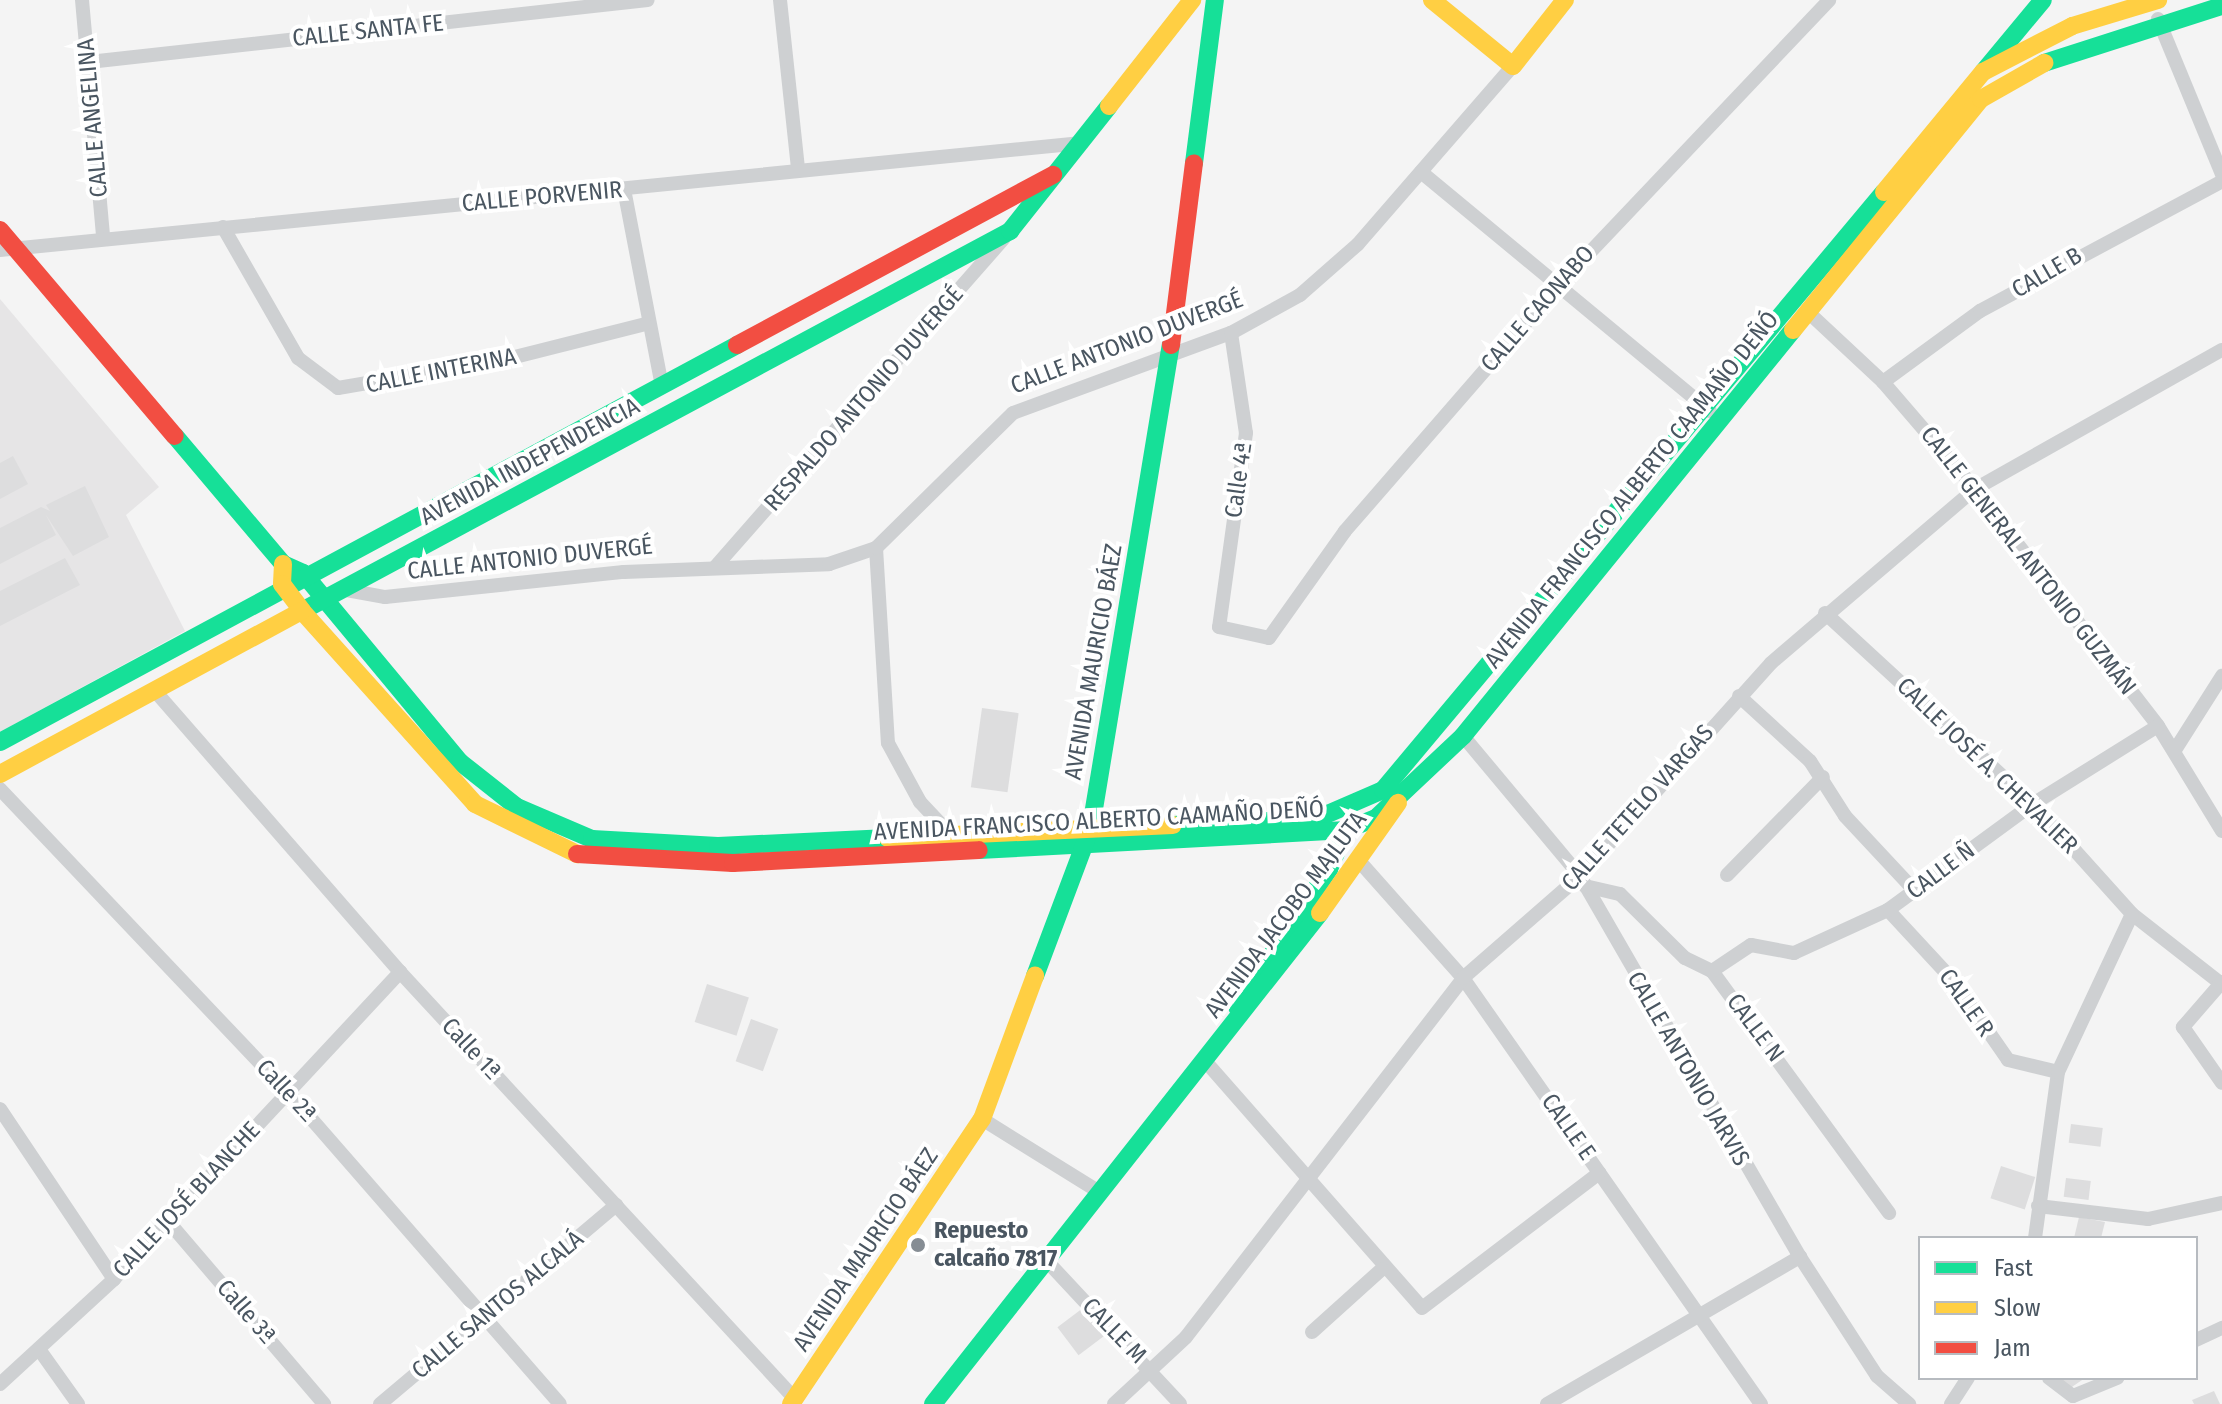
<!DOCTYPE html>
<meta charset="utf-8">
<style>
body{margin:0}
#map{position:relative;width:2222px;height:1404px;overflow:hidden;background:#f4f4f4;font-family:"Fira Sans Condensed",sans-serif}
div>[style]{position:absolute}
[style*='--x']{left:calc(var(--x)*1px);top:calc(var(--y)*1px);width:calc(var(--w)*1px);rotate:calc(var(--a)*1deg)}
.education>*{inset:0;background:#e6e5e6}
.building>*{inset:0;background:#ddddde;transform-origin:0 0}
.street>*{height:14px;margin:-7px;padding:0 7px;transform-origin:7px;border-radius:7px;background:#ced0d2}
.fast>*{height:18px;margin:-9px;padding:0 9px;transform-origin:9px;border-radius:9px;background:#16e098}
.slow>*{height:18px;margin:-9px;padding:0 9px;transform-origin:9px;border-radius:9px;background:#ffcf43}
.jam>*{height:18px;margin:-9px;padding:0 9px;transform-origin:9px;border-radius:9px;background:#f24e42}
.dots>*{width:22px;height:22px;translate:-50% -50%;box-sizing:border-box;border:4px solid #fff;border-radius:50%}
span{translate:-50% -50%;white-space:nowrap;text-align:center;line-height:1.15;-webkit-text-stroke:8px #fff;paint-order:stroke}
.street-label{font-size:24px;color:#4a5661}
.poi-label{font-size:24px;color:#4a5661;font-weight:700}
.left{translate:0 -50%;text-align:left}
.legend{position:absolute;left:1918px;top:1236px;width:280px;height:144px;box-sizing:border-box;background:#fff;border:2px solid #b7bbc0;margin:0;padding:10px 14px;list-style:none;font-size:24px;color:#4a5661}
.legend li{display:flex;align-items:center;gap:16px;height:40px}
.legend b{width:40px;border:2px solid #b7bbc0}
</style>
<div id="map">
<div class="education">
<div style="clip-path:polygon(0 299px,159px 487px,126px 515px,185px 631px,0 732px)"></div>
</div>
<div class="building">
<div style="clip-path:polygon(13px 456px,28px 484px,0 499px,0 463px)"></div>
<div style="clip-path:polygon(85px 486px,109px 537px,73px 556px,46px 515px,56px 535px,0 564px,0 528px,41px 507px,50px 511px,46px 505px)"></div>
<div style="clip-path:polygon(65px 558px,80px 585px,0 626px,0 591px)"></div>
<div style="left:982px;top:708px;width:37px;height:80px;rotate:8deg"></div>
<div style="left:707px;top:984px;width:44px;height:40px;rotate:18deg"></div>
<div style="left:751px;top:1019px;width:29px;height:45px;rotate:20deg"></div>
<div style="left:2071px;top:1124px;width:32px;height:19px;rotate:7deg"></div>
<div style="left:2001px;top:1166px;width:36px;height:34px;rotate:18deg"></div>
<div style="left:2066px;top:1178px;width:25px;height:19px;rotate:7deg"></div>
<div style="clip-path:polygon(2079px 1217px,2105px 1222px,2101px 1238px,2074px 1238px)"></div>
<div style="left:1083px;top:1308px;width:35px;height:32px;rotate:53deg"></div>
<div style="clip-path:polygon(2057px 1378px,2085px 1378px,2066px 1391px)"></div>
<div style="clip-path:polygon(2214px 1391px,2220px 1404px,2194px 1404px,2192px 1400px)"></div>
</div>
<div class="street">
<div style="--x:82;--y:0;--w:237;--a:84.9"></div>
<div style="--x:780;--y:0;--w:170;--a:83.9"></div>
<div style="--x:2158;--y:19;--w:168;--a:67.6"></div>
<div style="--x:89;--y:62;--w:562;--a:-6.33"></div>
<div style="--x:1421;--y:172;--w:375;--a:39.6"></div>
<div style="--x:624;--y:189;--w:197;--a:79.1"></div>
<div style="--x:223;--y:227;--w:151;--a:60.2"></div>
<div style="--x:298;--y:358;--w:50;--a:36.9"></div>
<div style="--x:338;--y:388;--w:171;--a:-9.7"></div>
<div style="--x:507;--y:359;--w:142;--a:-14.2"></div>
<div style="--x:0;--y:250;--w:1087;--a:-5.65"></div>
<div style="--x:1808;--y:312;--w:103;--a:43"></div>
<div style="--x:1883;--y:382;--w:141;--a:49.3"></div>
<div style="--x:1975;--y:489;--w:299;--a:52.3"></div>
<div style="--x:2158;--y:726;--w:123;--a:58.6"></div>
<div style="--x:1231;--y:333;--w:101;--a:81.5"></div>
<div style="--x:1246;--y:433;--w:196;--a:97.9"></div>
<div style="--x:1219;--y:627;--w:51;--a:12.4"></div>
<div style="--x:1269;--y:638;--w:131;--a:-54.6"></div>
<div style="--x:1345;--y:531;--w:325;--a:-49"></div>
<div style="--x:1558;--y:286;--w:394;--a:-46.5"></div>
<div style="--x:1883;--y:382;--w:120;--a:-36.2"></div>
<div style="--x:1980;--y:311;--w:275;--a:-28.2"></div>
<div style="--x:876;--y:548;--w:195;--a:86.5"></div>
<div style="--x:888;--y:743;--w:67;--a:61.5"></div>
<div style="--x:920;--y:802;--w:44;--a:46.8"></div>
<div style="--x:716;--y:566;--w:435;--a:-48.7"></div>
<div style="--x:341;--y:589;--w:45;--a:10.3"></div>
<div style="--x:385;--y:597;--w:240;--a:-6"></div>
<div style="--x:624;--y:572;--w:205;--a:-2.2"></div>
<div style="--x:829;--y:564;--w:50;--a:-18.8"></div>
<div style="--x:876;--y:548;--w:192;--a:-44.6"></div>
<div style="--x:1013;--y:413;--w:232;--a:-20.2"></div>
<div style="--x:1231;--y:333;--w:79;--a:-28.8"></div>
<div style="--x:1300;--y:295;--w:77;--a:-41.3"></div>
<div style="--x:1358;--y:244;--w:236;--a:-49"></div>
<div style="--x:1825;--y:613;--w:282;--a:42.6"></div>
<div style="--x:2033;--y:804;--w:148;--a:48"></div>
<div style="--x:2132;--y:914;--w:110;--a:38"></div>
<div style="--x:155;--y:691;--w:373;--a:48.9"></div>
<div style="--x:400;--y:972;--w:582;--a:47.23"></div>
<div style="--x:1739;--y:696;--w:96;--a:42.5"></div>
<div style="--x:1810;--y:761;--w:65;--a:57.5"></div>
<div style="--x:1845;--y:816;--w:103;--a:47"></div>
<div style="--x:1463;--y:736;--w:182;--a:50.1"></div>
<div style="--x:1580;--y:876;--w:440;--a:60"></div>
<div style="--x:1800;--y:1257;--w:142;--a:57.1"></div>
<div style="--x:1877;--y:1376;--w:43;--a:41.2"></div>
<div style="--x:2175;--y:750;--w:88;--a:-57.6"></div>
<div style="--x:0;--y:789;--w:417;--a:46.5"></div>
<div style="--x:287;--y:1091;--w:415;--a:48.9"></div>
<div style="--x:1360;--y:862;--w:155;--a:48.4"></div>
<div style="--x:1463;--y:978;--w:520;--a:55.03"></div>
<div style="--x:1727;--y:875;--w:137;--a:-45.6"></div>
<div style="--x:1585;--y:886;--w:36;--a:13"></div>
<div style="--x:1620;--y:894;--w:91;--a:44.6"></div>
<div style="--x:1685;--y:958;--w:30;--a:26"></div>
<div style="--x:1712;--y:971;--w:300;--a:53.8"></div>
<div style="--x:1888;--y:910;--w:94;--a:47.2"></div>
<div style="--x:1952;--y:979;--w:98;--a:55.3"></div>
<div style="--x:2008;--y:1060;--w:51;--a:13.5"></div>
<div style="--x:1712;--y:971;--w:47;--a:-33.7"></div>
<div style="--x:1751;--y:945;--w:44;--a:10.5"></div>
<div style="--x:1794;--y:953;--w:103;--a:-24.6"></div>
<div style="--x:1888;--y:910;--w:180;--a:-36.2"></div>
<div style="--x:2033;--y:804;--w:147;--a:-32"></div>
<div style="--x:2222;--y:982;--w:60;--a:130.9"></div>
<div style="--x:2183;--y:1027;--w:68;--a:55.1"></div>
<div style="--x:1206;--y:1062;--w:327;--a:48.7"></div>
<div style="--x:1422;--y:1308;--w:223;--a:-37.3"></div>
<div style="--x:0;--y:1109;--w:205;--a:56.2"></div>
<div style="--x:982;--y:1119;--w:134;--a:31.9"></div>
<div style="--x:2038;--y:1206;--w:111;--a:6.7"></div>
<div style="--x:2148;--y:1219;--w:76;--a:-12.2"></div>
<div style="--x:167;--y:1220;--w:242;--a:49.5"></div>
<div style="--x:2035;--y:1238;--w:168;--a:-82.1"></div>
<div style="--x:2058;--y:1072;--w:174;--a:-64.9"></div>
<div style="--x:1045;--y:1259;--w:198;--a:47"></div>
<div style="--x:1312;--y:1332;--w:94;--a:-42"></div>
<div style="--x:2196;--y:1340;--w:29;--a:-25"></div>
<div style="--x:41;--y:1352;--w:64;--a:54.6"></div>
<div style="--x:2049;--y:1378;--w:30;--a:37"></div>
<div style="--x:2073;--y:1396;--w:48;--a:-22.2"></div>
<div style="--x:0;--y:1384;--w:155;--a:-42.6"></div>
<div style="--x:114;--y:1279;--w:420;--a:-47"></div>
<div style="--x:380;--y:1404;--w:309;--a:-40.1"></div>
<div style="--x:1114;--y:1404;--w:98;--a:-42.9"></div>
<div style="--x:1186;--y:1337;--w:453;--a:-52.3"></div>
<div style="--x:1463;--y:978;--w:155;--a:-41.1"></div>
<div style="--x:1580;--y:876;--w:286;--a:-48.1"></div>
<div style="--x:1771;--y:663;--w:268;--a:-40.5"></div>
<div style="--x:1975;--y:489;--w:283;--a:-29.4"></div>
<div style="--x:1547;--y:1404;--w:293;--a:-30.2"></div>
<div style="--x:1951;--y:1404;--w:31;--a:-57"></div>
</div>
<div class="fast">
<div style="--x:2044;--y:63;--w:187;--a:-17.8"></div>
<div style="--x:1984;--y:71;--w:92;--a:-50.3"></div>
<div style="--x:1194;--y:163;--w:164;--a:-82.7"></div>
<div style="--x:175;--y:436;--w:167;--a:49.8"></div>
<div style="--x:283;--y:564;--w:22;--a:24"></div>
<div style="--x:303;--y:573;--w:246;--a:50.3"></div>
<div style="--x:460;--y:762;--w:73;--a:38.3"></div>
<div style="--x:517;--y:807;--w:82;--a:23.1"></div>
<div style="--x:592;--y:839;--w:126;--a:3.2"></div>
<div style="--x:718;--y:846;--w:170;--a:-2.7"></div>
<div style="--x:302;--y:611;--w:804;--a:-28.22"></div>
<div style="--x:1010;--y:231;--w:159;--a:-51.6"></div>
<div style="--x:0;--y:742;--w:837;--a:-28.31"></div>
<div style="--x:1173;--y:825;--w:143;--a:-2.4"></div>
<div style="--x:1316;--y:819;--w:73;--a:-23.4"></div>
<div style="--x:1383;--y:790;--w:780;--a:-50.04"></div>
<div style="--x:979;--y:850;--w:368;--a:-3.1"></div>
<div style="--x:1346;--y:830;--w:32;--a:-22"></div>
<div style="--x:1376;--y:818;--w:120;--a:-43.3"></div>
<div style="--x:1463;--y:736;--w:523;--a:-50.9"></div>
<div style="--x:1035;--y:976;--w:159;--a:-69.4"></div>
<div style="--x:1091;--y:827;--w:489;--a:-80.6"></div>
<div style="--x:1237;--y:1007;--w:166;--a:-56.3"></div>
<div style="--x:1329;--y:869;--w:43;--a:-66.4"></div>
<div style="--x:933;--y:1404;--w:625;--a:-51.76"></div>
</div>
<div class="slow">
<div style="--x:1432;--y:0;--w:104;--a:39.2"></div>
<div style="--x:1513;--y:66;--w:84;--a:-51.8"></div>
<div style="--x:1109;--y:106;--w:135;--a:-51.9"></div>
<div style="--x:1884;--y:192;--w:156;--a:-50.5"></div>
<div style="--x:1983;--y:72;--w:100;--a:-27.3"></div>
<div style="--x:2072;--y:26;--w:90;--a:-16.8"></div>
<div style="--x:1793;--y:330;--w:298;--a:-50.9"></div>
<div style="--x:1981;--y:99;--w:73;--a:-29.7"></div>
<div style="--x:283;--y:564;--w:20;--a:93"></div>
<div style="--x:282;--y:584;--w:34;--a:53"></div>
<div style="--x:302;--y:611;--w:259;--a:48.1"></div>
<div style="--x:475;--y:804;--w:114;--a:26.1"></div>
<div style="--x:0;--y:774;--w:343;--a:-28.4"></div>
<div style="--x:888;--y:838;--w:285;--a:-2.6"></div>
<div style="--x:1320;--y:913;--w:135;--a:-54.7"></div>
<div style="--x:791;--y:1404;--w:343;--a:-56.2"></div>
<div style="--x:982;--y:1119;--w:153;--a:-69.7"></div>
</div>
<div class="jam">
<div style="--x:0;--y:230;--w:270;--a:49.7"></div>
<div style="--x:737;--y:345;--w:359;--a:-28.3"></div>
<div style="--x:1171;--y:345;--w:183;--a:-82.8"></div>
<div style="--x:577;--y:854;--w:156;--a:3.3"></div>
<div style="--x:733;--y:863;--w:246;--a:-3"></div>
</div>
<div class="dots">
<div style="left:918px;top:1245px;background:#868d94"></div>
</div>
<div class="street-label">
<span style="left:368px;top:31px;rotate:-6deg">CALLE SANTA FE</span>
<span style="left:93px;top:118px;rotate:-95deg">CALLE ANGELINA</span>
<span style="left:542px;top:197px;rotate:-5deg">CALLE PORVENIR</span>
<span style="left:2047px;top:273px;rotate:-30deg">CALLE B</span>
<span style="left:1538px;top:309px;rotate:-49deg">CALLE CAONABO</span>
<span style="left:1127px;top:343px;rotate:-21deg">CALLE ANTONIO DUVERGÉ</span>
<span style="left:441px;top:371px;rotate:-11deg">CALLE INTERINA</span>
<span style="left:864px;top:399px;rotate:-49deg">RESPALDO ANTONIO DUVERGÉ</span>
<span style="left:530px;top:462px;rotate:-28deg">AVENIDA INDEPENDENCIA</span>
<span style="left:1239px;top:480px;rotate:-82deg">Calle 4ª</span>
<span style="left:1632px;top:490px;rotate:-51deg">AVENIDA FRANCISCO ALBERTO CAAMAÑO DEÑÓ</span>
<span style="left:530px;top:559px;rotate:-6deg">CALLE ANTONIO DUVERGÉ</span>
<span style="left:2028px;top:561px;rotate:52deg">CALLE GENERAL ANTONIO GUZMÁN</span>
<span style="left:1094px;top:662px;rotate:-80deg">AVENIDA MAURICIO BÁEZ</span>
<span style="left:1987px;top:766px;rotate:44deg">CALLE JOSÉ A. CHEVALIER</span>
<span style="left:1638px;top:808px;rotate:-48deg">CALLE TETELO VARGAS</span>
<span style="left:1099px;top:821px;rotate:-3deg">AVENIDA FRANCISCO ALBERTO CAAMAÑO DEÑÓ</span>
<span style="left:1941px;top:871px;rotate:-37deg">CALLE Ñ</span>
<span style="left:1286px;top:915px;rotate:-53deg">AVENIDA JACOBO MAJLUTA</span>
<span style="left:1966px;top:1003px;rotate:55deg">CALLE R</span>
<span style="left:1755px;top:1028px;rotate:53deg">CALLE N</span>
<span style="left:471px;top:1049px;rotate:47deg">Calle 1ª</span>
<span style="left:1688px;top:1069px;rotate:60deg">CALLE ANTONIO JARVIS</span>
<span style="left:286px;top:1091px;rotate:47deg">Calle 2ª</span>
<span style="left:1568px;top:1127px;rotate:55deg">CALLE E</span>
<span style="left:187px;top:1200px;rotate:-47deg">CALLE JOSÉ BLANCHE</span>
<span style="left:866px;top:1250px;rotate:-56deg">AVENIDA MAURICIO BÁEZ</span>
<span style="left:498px;top:1305px;rotate:-40deg">CALLE SANTOS ALCALÁ</span>
<span style="left:246px;top:1312px;rotate:49deg">Calle 3ª</span>
<span style="left:1114px;top:1331px;rotate:46deg">CALLE M</span>
</div>
<div class="poi-label">
<span class="left" style="left:934px;top:1245px">Repuesto<br>calcaño 7817</span>
</div>
<ul class="legend">
<li><b style="height:10px;background:#16e098"></b>Fast</li>
<li><b style="height:10px;background:#ffcf43"></b>Slow</li>
<li><b style="height:10px;background:#f24e42"></b>Jam</li>
</ul>
</div>
